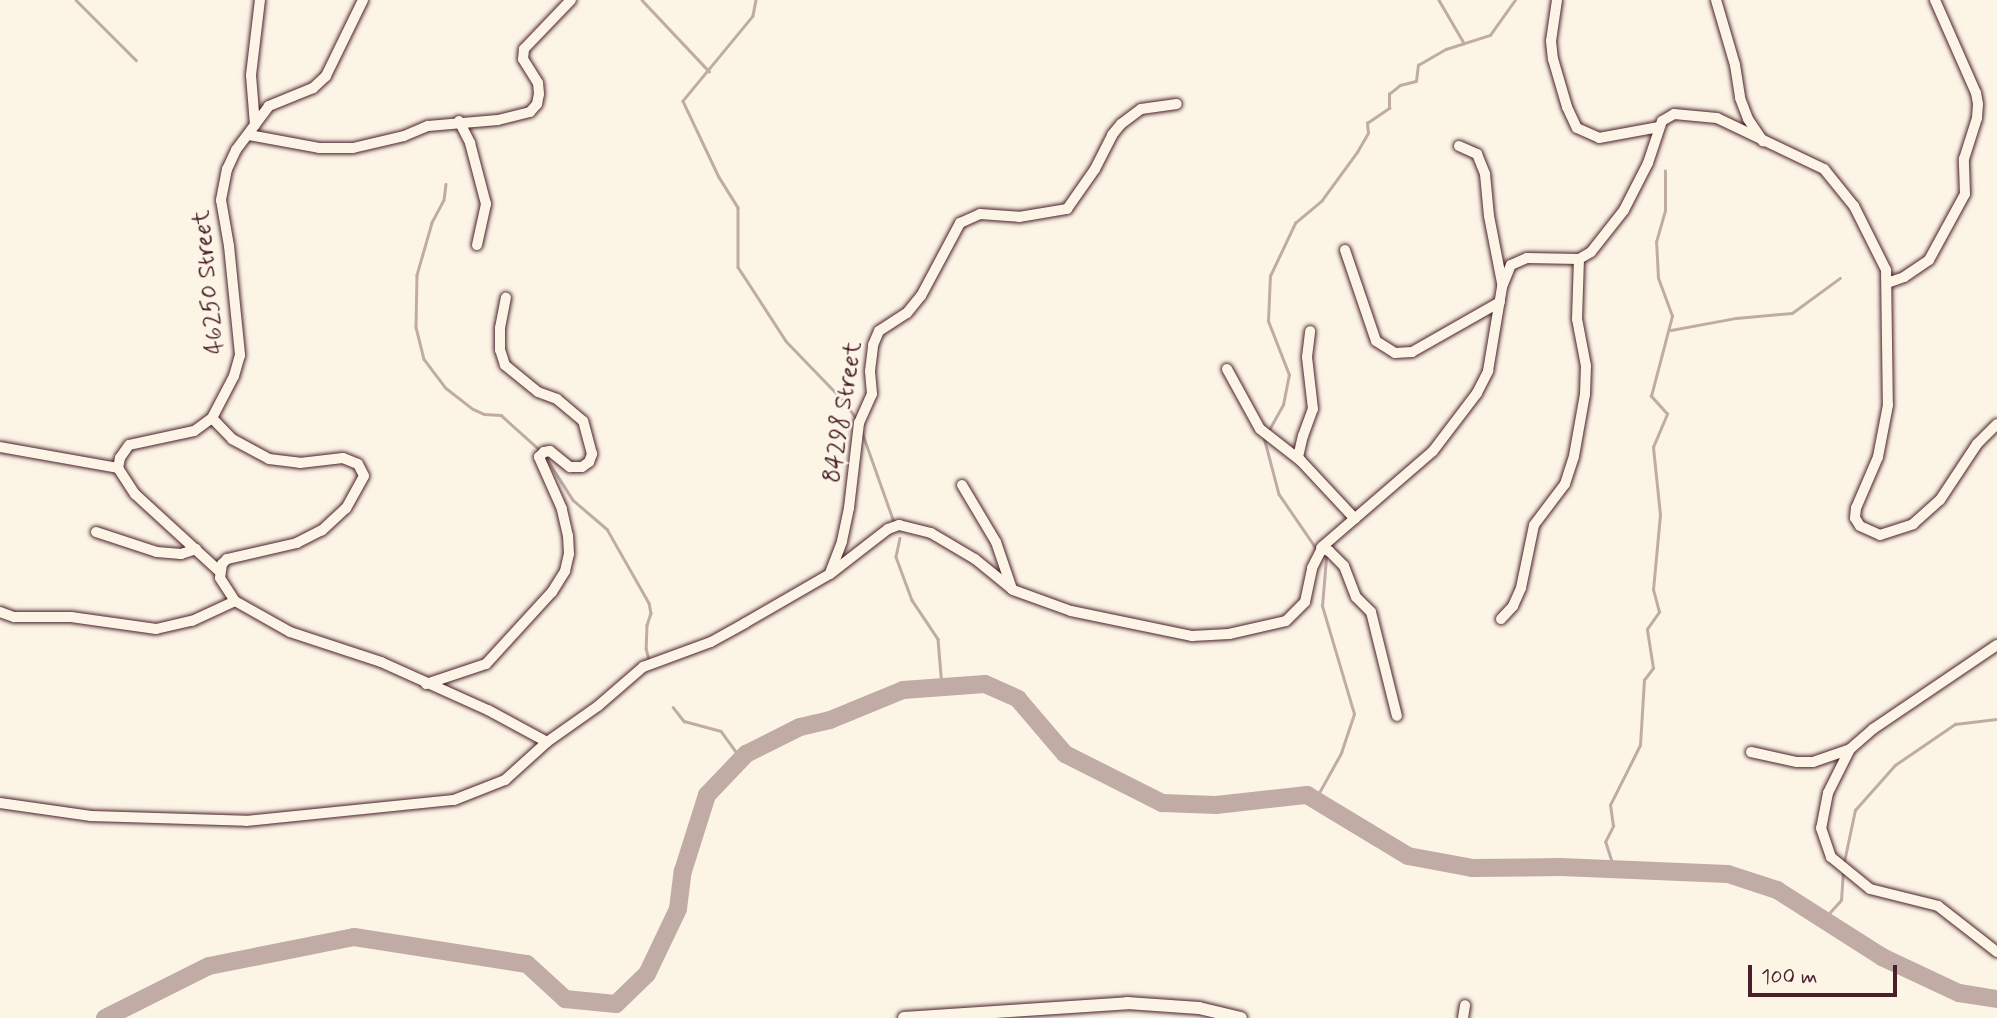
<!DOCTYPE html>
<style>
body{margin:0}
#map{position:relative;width:1997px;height:1018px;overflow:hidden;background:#fcf5e5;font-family:Mynerve,sans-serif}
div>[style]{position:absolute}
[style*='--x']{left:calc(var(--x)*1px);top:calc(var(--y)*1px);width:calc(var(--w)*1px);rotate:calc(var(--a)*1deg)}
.stream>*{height:2.5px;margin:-1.25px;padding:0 1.25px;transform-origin:1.25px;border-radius:1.25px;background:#c0aca5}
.river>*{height:18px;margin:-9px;padding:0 9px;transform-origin:9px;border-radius:9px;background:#c0aca5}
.roads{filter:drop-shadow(0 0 2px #4a1f2b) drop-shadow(0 0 2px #4a1f2b)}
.minor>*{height:10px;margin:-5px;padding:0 5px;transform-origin:5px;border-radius:5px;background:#fcf5e5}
.tertiary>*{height:12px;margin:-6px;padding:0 6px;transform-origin:6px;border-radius:6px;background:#fcf5e5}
span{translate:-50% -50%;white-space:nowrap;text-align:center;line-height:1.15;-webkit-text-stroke:5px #fcf5e5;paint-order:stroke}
.street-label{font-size:24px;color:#4a1f2b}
.scale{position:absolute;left:1748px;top:965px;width:149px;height:32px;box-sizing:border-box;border:4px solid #4a1f2b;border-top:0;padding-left:9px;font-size:21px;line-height:24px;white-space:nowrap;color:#4a1f2b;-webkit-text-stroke:5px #fcf5e5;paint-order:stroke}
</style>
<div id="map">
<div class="stream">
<div style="--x:76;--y:0;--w:85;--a:45"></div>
<div style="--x:642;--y:0;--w:98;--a:46.7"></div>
<div style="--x:756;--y:0;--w:16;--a:101"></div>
<div style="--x:753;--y:16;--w:110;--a:129.5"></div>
<div style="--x:683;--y:101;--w:84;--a:64.7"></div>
<div style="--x:719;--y:177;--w:36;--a:58"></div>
<div style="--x:738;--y:208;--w:59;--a:90"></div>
<div style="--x:738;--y:267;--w:88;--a:57"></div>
<div style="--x:786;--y:341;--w:85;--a:46"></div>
<div style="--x:845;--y:402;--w:22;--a:56"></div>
<div style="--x:1439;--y:0;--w:50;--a:59.8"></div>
<div style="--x:446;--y:184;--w:16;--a:97"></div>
<div style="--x:444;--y:200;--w:26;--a:118"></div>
<div style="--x:432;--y:223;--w:54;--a:106.1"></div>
<div style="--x:417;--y:275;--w:52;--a:91.1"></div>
<div style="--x:416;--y:327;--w:33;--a:76"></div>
<div style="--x:424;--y:359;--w:36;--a:53"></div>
<div style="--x:446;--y:388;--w:34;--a:38"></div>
<div style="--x:473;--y:409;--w:12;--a:24"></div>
<div style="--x:484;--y:414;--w:17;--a:3"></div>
<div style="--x:501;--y:415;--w:54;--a:42"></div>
<div style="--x:1671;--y:330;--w:66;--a:-10.5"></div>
<div style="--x:1736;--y:318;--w:56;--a:-5.1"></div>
<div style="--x:1792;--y:313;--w:59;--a:-36.1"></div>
<div style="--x:1269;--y:430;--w:29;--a:-61"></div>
<div style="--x:1283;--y:405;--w:31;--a:-79"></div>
<div style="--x:1289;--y:375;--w:58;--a:-111.3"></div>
<div style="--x:1268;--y:321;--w:45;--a:-87.5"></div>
<div style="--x:1270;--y:276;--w:59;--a:-64.7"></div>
<div style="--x:1295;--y:223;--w:35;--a:-40"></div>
<div style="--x:1322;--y:200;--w:59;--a:-53.9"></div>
<div style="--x:1357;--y:152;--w:22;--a:-60"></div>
<div style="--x:1368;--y:133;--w:10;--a:-96"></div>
<div style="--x:1367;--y:123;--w:27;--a:-34"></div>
<div style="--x:1389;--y:108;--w:14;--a:-90"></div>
<div style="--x:1389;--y:94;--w:14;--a:-39"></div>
<div style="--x:1400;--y:85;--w:16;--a:-14"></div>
<div style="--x:1416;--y:81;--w:16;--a:-83"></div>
<div style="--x:1418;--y:65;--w:32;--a:-30"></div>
<div style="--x:1446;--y:49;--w:46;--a:-17.7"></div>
<div style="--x:1490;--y:35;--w:43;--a:-54.5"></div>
<div style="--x:862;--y:432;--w:96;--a:70.4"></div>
<div style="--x:1264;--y:437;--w:59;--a:75.3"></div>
<div style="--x:1279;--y:494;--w:65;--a:55.6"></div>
<div style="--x:545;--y:456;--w:52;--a:57.5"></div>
<div style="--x:573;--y:500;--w:45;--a:40.5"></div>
<div style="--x:607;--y:529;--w:85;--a:60.4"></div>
<div style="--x:649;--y:603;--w:10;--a:79"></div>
<div style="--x:651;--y:613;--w:13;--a:108"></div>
<div style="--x:647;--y:625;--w:23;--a:92"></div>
<div style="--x:646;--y:648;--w:12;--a:76"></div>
<div style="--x:900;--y:538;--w:19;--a:102"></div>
<div style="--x:896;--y:557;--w:46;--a:69.6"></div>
<div style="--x:912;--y:600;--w:47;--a:56.3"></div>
<div style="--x:938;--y:639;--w:48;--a:85.2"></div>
<div style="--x:673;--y:707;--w:18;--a:52"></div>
<div style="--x:684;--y:721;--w:38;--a:15"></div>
<div style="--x:721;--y:731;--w:34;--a:54"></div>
<div style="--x:1315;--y:800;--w:54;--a:-61"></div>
<div style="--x:1341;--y:753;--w:41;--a:-71.6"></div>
<div style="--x:1354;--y:714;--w:113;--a:-106.5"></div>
<div style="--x:1322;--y:606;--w:48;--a:-85.2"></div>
<div style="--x:1844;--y:862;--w:53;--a:-78.1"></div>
<div style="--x:1855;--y:810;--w:60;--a:-48.4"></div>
<div style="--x:1895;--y:765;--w:73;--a:-34.3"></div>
<div style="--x:1955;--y:724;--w:42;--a:-6.8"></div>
<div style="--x:1614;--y:869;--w:28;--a:-108"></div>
<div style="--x:1605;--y:842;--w:18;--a:-63"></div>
<div style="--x:1613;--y:826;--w:21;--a:-98"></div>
<div style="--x:1610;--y:805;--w:67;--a:-63.4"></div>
<div style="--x:1640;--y:745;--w:65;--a:-86.5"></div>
<div style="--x:1644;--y:680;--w:15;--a:-53"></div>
<div style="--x:1653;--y:668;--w:39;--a:-99"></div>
<div style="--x:1647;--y:629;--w:21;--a:-55"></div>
<div style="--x:1659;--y:612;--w:23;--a:-105"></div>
<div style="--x:1653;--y:590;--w:75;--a:-84.7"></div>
<div style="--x:1660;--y:515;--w:68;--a:-95.9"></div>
<div style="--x:1653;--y:447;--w:36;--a:-67"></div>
<div style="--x:1667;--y:414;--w:24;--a:-132"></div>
<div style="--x:1651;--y:396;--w:83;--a:-75.3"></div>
<div style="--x:1672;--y:316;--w:40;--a:-110.2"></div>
<div style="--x:1658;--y:278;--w:36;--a:-93"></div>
<div style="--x:1656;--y:242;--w:33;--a:-74"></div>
<div style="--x:1665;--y:210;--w:39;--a:-90"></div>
<div style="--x:1823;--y:920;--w:27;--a:-48"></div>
<div style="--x:1841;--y:900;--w:26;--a:-86"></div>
</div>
<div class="river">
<div style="--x:105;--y:1018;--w:116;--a:-26.6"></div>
<div style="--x:209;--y:966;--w:148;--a:-11.3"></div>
<div style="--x:354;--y:937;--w:175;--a:8.9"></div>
<div style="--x:527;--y:964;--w:52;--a:42.6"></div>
<div style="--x:565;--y:999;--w:51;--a:5.6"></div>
<div style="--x:616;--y:1004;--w:43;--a:-44.1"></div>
<div style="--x:647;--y:974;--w:72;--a:-64.5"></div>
<div style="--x:678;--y:909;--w:38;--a:-83"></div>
<div style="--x:683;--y:871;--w:80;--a:-72.5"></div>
<div style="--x:707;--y:795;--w:57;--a:-46.4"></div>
<div style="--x:746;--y:754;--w:60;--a:-26.6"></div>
<div style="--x:800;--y:727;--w:31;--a:-13"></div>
<div style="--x:830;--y:720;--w:79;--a:-22.3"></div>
<div style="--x:903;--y:690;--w:82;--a:-4.2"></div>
<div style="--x:985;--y:684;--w:36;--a:24"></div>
<div style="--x:1018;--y:699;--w:72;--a:49.5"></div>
<div style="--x:1065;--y:754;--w:109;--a:26.8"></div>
<div style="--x:1162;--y:803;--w:54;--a:2.1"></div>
<div style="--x:1216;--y:805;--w:92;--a:-6.3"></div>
<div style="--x:1307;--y:795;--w:118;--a:31.1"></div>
<div style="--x:1408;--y:856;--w:65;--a:10.6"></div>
<div style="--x:1472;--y:868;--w:89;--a:-0.6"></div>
<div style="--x:1561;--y:867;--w:167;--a:2.4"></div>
<div style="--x:1728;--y:874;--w:52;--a:18.1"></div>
<div style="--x:1777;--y:890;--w:125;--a:32.5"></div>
<div style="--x:1882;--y:957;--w:85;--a:25.1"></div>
<div style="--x:1959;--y:993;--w:38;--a:9"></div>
</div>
<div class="roads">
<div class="minor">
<div style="--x:363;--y:0;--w:85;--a:116"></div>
<div style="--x:326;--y:76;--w:18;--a:137"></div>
<div style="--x:313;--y:88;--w:48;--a:157.8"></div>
<div style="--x:269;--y:106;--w:55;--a:126.9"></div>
<div style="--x:236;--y:150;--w:21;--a:115"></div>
<div style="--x:227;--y:169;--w:32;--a:101"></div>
<div style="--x:221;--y:200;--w:47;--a:80.1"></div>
<div style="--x:229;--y:246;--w:110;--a:84.2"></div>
<div style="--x:240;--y:355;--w:22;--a:106"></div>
<div style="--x:234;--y:376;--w:47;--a:117.6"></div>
<div style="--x:212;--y:418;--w:29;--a:46"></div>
<div style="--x:232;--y:439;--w:42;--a:28.4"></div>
<div style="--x:269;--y:459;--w:31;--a:7"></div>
<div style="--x:300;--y:463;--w:43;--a:-6.6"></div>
<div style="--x:343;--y:458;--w:16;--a:22"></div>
<div style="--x:358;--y:464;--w:13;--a:63"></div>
<div style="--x:364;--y:476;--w:37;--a:119"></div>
<div style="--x:346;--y:508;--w:33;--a:137"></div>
<div style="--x:322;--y:530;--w:28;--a:153"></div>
<div style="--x:297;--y:543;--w:72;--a:167.1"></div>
<div style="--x:227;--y:559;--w:7;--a:135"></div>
<div style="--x:222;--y:564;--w:14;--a:98"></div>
<div style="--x:220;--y:578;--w:27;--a:57"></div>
<div style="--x:235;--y:601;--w:63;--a:29.4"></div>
<div style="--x:290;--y:632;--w:96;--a:18.2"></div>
<div style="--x:381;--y:662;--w:117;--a:24.2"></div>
<div style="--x:488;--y:710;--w:67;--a:28.5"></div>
<div style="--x:1557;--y:0;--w:41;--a:98.3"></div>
<div style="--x:1551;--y:41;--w:18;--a:84"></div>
<div style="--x:1553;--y:59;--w:50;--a:73.7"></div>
<div style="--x:1567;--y:107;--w:23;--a:65"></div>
<div style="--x:1577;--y:128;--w:24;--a:24"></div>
<div style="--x:1599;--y:138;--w:61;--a:-10.4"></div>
<div style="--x:1716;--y:0;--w:68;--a:73.7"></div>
<div style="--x:1735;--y:65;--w:33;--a:81"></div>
<div style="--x:1740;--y:98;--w:22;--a:69"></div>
<div style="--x:1748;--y:119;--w:27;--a:56"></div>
<div style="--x:459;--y:121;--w:25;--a:63"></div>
<div style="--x:470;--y:143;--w:63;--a:75.3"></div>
<div style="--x:486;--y:204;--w:42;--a:102.4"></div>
<div style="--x:255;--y:125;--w:50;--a:-94.6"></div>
<div style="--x:251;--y:75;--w:76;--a:-83.2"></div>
<div style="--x:249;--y:135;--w:71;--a:10.5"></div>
<div style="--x:319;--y:148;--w:34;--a:0"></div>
<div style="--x:353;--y:148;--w:52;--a:-13.2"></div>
<div style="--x:404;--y:136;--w:26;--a:-23"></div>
<div style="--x:428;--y:126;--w:70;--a:-4.9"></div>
<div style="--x:498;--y:120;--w:33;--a:-14"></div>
<div style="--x:530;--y:112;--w:11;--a:-49"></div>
<div style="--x:537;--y:104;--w:10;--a:-79"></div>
<div style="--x:539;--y:94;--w:11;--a:-95"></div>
<div style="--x:538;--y:83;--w:28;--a:-122"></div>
<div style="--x:523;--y:59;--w:10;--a:-84"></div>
<div style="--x:524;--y:49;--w:68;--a:-46.2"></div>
<div style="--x:1459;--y:146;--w:20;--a:24"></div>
<div style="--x:1477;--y:154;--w:22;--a:68"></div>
<div style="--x:1485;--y:174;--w:42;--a:84.6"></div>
<div style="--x:1489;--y:216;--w:68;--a:79"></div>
<div style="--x:1345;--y:250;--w:96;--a:71.2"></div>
<div style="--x:1376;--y:341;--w:22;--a:32"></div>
<div style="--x:1395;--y:353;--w:17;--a:-3"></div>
<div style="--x:1412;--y:352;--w:101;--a:-29.6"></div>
<div style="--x:1887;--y:283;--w:18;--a:-19"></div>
<div style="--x:1904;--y:277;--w:30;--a:-34"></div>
<div style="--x:1929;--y:260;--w:75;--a:-61.4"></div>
<div style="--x:1965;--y:194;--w:35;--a:-92"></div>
<div style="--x:1964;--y:159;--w:43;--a:-72.4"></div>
<div style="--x:1977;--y:118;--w:14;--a:-86"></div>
<div style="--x:1978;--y:104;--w:11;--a:-100"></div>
<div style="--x:1976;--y:93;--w:102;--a:-113.8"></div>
<div style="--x:1227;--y:369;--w:68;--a:61.2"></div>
<div style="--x:1260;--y:429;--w:52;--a:38"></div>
<div style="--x:1301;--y:461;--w:79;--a:47"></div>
<div style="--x:212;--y:418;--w:22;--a:144"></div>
<div style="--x:194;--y:431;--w:66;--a:167.8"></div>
<div style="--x:129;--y:445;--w:16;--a:125"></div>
<div style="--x:120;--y:458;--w:10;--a:101"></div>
<div style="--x:118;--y:468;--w:31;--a:57"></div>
<div style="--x:135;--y:494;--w:114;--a:42.5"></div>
<div style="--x:0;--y:447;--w:120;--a:10.1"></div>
<div style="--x:1301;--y:461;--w:5;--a:-127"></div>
<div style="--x:1298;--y:457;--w:22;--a:-77"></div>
<div style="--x:1303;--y:436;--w:29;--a:-70"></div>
<div style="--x:1313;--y:409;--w:52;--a:-96.6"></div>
<div style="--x:1307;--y:357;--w:26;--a:-83"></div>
<div style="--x:962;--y:485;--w:66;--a:59.2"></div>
<div style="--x:996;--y:542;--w:50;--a:71.2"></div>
<div style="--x:96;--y:532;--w:64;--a:18.2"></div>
<div style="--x:157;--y:552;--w:24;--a:5"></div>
<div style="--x:181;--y:554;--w:16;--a:-18"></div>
<div style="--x:1321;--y:548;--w:9;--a:21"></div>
<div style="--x:1329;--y:551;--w:21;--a:45"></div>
<div style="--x:1344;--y:566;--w:33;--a:69"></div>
<div style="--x:1356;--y:597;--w:21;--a:45"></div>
<div style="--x:1371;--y:612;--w:107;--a:76"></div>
<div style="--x:830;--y:573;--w:34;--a:-69"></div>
<div style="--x:842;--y:541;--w:34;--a:-78"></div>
<div style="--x:849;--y:508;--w:86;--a:-83.3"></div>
<div style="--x:859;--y:423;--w:32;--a:-66"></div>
<div style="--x:872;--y:394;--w:23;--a:-95"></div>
<div style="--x:870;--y:371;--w:26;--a:-83"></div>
<div style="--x:873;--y:345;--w:15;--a:-67"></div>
<div style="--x:879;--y:331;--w:33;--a:-33"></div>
<div style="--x:907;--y:313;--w:22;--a:-51"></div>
<div style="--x:921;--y:296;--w:83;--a:-61.9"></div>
<div style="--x:960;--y:223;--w:22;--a:-24"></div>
<div style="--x:980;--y:214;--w:39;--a:4"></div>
<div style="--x:1019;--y:217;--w:49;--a:-9.5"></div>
<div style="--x:1067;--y:209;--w:49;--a:-55"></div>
<div style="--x:1095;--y:169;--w:38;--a:-63"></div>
<div style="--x:1112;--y:135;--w:14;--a:-51"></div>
<div style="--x:1121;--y:124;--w:25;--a:-37"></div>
<div style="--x:1141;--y:109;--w:36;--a:-8"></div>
<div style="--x:0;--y:612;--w:15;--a:20"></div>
<div style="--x:14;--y:617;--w:57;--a:0"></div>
<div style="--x:71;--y:617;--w:86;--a:8"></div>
<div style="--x:156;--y:629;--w:37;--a:-13"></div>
<div style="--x:192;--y:621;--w:47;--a:-24.9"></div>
<div style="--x:1501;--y:619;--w:18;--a:-47"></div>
<div style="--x:1513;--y:606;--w:20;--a:-66"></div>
<div style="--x:1521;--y:588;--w:64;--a:-78.3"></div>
<div style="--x:1534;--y:525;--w:51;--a:-52.9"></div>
<div style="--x:1565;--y:484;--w:29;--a:-72"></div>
<div style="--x:1574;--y:456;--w:63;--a:-79.9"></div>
<div style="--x:1585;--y:394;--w:28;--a:-88"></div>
<div style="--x:1586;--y:366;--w:48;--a:-100.8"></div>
<div style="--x:1577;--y:319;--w:60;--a:-88.1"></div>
<div style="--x:1997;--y:645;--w:150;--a:145.9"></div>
<div style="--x:1873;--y:729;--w:30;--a:139"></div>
<div style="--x:1850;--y:749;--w:49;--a:116.6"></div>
<div style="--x:1828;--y:793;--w:36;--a:101"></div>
<div style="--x:1821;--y:828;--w:31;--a:71"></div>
<div style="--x:1831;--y:857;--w:50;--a:39.4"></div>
<div style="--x:1870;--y:889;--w:70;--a:14"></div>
<div style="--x:1938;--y:906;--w:75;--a:37.9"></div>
<div style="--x:426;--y:684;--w:63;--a:-18.4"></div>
<div style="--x:486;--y:664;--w:98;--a:-47.5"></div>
<div style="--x:552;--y:592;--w:25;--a:-58"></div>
<div style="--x:565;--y:571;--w:17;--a:-77"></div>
<div style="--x:569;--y:554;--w:18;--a:-93"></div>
<div style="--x:568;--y:536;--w:28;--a:-103"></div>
<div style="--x:562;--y:509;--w:57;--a:-113.9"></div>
<div style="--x:539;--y:457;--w:7;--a:-45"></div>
<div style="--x:544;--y:452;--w:6;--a:-9"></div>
<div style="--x:550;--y:451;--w:26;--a:39"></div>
<div style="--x:570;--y:467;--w:12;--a:0"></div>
<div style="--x:582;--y:467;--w:9;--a:-36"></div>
<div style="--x:589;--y:462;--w:9;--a:-69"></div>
<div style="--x:592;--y:454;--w:34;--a:-105"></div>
<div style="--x:583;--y:421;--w:34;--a:-140"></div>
<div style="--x:557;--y:399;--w:20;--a:-160"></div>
<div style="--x:538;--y:392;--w:43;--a:-140.7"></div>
<div style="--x:505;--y:365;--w:16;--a:-108"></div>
<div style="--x:500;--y:350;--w:22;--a:-90"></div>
<div style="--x:500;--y:328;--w:31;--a:-79"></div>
<div style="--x:1751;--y:752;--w:47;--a:12.3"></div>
<div style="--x:1797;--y:762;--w:16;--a:0"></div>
<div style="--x:1813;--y:762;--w:39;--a:-19"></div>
<div style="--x:0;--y:803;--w:92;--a:8.1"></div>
<div style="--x:91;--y:816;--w:155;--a:1.8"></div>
<div style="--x:246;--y:821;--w:209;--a:-5.8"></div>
<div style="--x:454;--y:800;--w:55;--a:-21.4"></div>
<div style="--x:505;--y:780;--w:57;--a:-42.1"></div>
<div style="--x:547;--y:742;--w:62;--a:-35.2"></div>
<div style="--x:598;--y:706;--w:60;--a:-40.9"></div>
<div style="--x:643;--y:667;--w:72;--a:-20.2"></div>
<div style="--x:711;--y:642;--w:39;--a:-29"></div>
<div style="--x:745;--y:623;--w:98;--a:-30"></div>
<div style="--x:830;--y:574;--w:73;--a:-37.8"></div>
<div style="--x:888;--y:529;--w:12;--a:-20"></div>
<div style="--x:899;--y:525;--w:33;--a:14"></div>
<div style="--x:931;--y:533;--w:51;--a:30.6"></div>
<div style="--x:975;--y:559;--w:49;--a:39.2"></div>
<div style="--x:1013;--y:590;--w:62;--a:19.9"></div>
<div style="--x:1071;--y:611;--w:124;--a:11.7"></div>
<div style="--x:1192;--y:636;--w:37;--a:-3"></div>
<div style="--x:1229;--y:634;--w:58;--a:-12.8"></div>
<div style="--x:1286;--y:621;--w:27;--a:-45"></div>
<div style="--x:1305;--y:602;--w:35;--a:-78"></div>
<div style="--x:1312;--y:568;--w:25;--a:-63"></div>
<div style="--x:1323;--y:546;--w:145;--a:-40.8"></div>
<div style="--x:1433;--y:451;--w:73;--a:-52.8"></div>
<div style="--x:1477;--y:393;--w:25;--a:-63"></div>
<div style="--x:1488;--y:371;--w:85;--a:-80.5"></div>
<div style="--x:1502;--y:287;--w:24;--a:-68"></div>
<div style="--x:1511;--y:265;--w:17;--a:-24"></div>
<div style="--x:1527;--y:258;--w:52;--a:1.1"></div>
<div style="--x:1579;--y:259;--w:14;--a:-30"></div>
<div style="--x:1591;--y:252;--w:53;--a:-51.8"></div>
<div style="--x:1624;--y:210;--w:53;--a:-62.9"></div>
<div style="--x:1648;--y:163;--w:44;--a:-71.6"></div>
<div style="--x:1662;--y:121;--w:14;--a:-30"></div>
<div style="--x:1674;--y:114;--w:43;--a:5.3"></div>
<div style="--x:1717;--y:118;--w:119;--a:25.5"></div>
<div style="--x:1824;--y:169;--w:48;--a:51"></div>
<div style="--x:1854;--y:206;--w:72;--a:63.4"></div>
<div style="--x:1886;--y:270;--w:135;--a:89.2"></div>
<div style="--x:1888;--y:405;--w:53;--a:100.9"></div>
<div style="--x:1878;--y:457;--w:56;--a:113.3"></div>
<div style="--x:1856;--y:508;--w:10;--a:96"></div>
<div style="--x:1855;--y:518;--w:9;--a:58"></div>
<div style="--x:1860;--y:526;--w:22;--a:24"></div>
<div style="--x:1880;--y:535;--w:35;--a:-18"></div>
<div style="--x:1913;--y:524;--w:36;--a:-42"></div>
<div style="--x:1940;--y:500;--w:67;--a:-56.5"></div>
<div style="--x:1977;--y:444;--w:28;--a:-45"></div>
<div style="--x:1463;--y:1018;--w:13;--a:-81"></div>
</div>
<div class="tertiary">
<div style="--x:904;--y:1018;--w:224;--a:-3.8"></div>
<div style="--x:1127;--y:1003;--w:72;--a:4"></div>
<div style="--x:1199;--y:1008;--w:43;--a:13.4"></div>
</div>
</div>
<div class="street-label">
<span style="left:209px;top:282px;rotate:-96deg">46250 Street</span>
<span style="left:843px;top:412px;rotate:-81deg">84298 Street</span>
</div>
<div class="scale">100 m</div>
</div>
